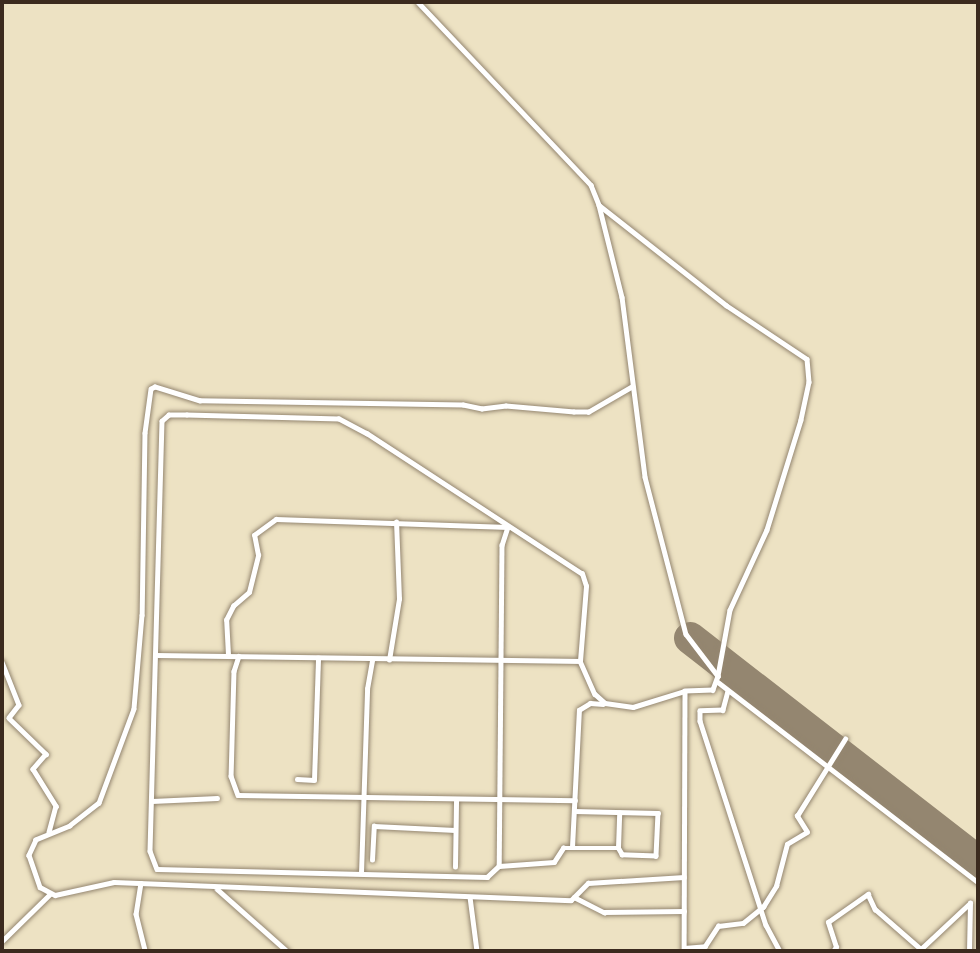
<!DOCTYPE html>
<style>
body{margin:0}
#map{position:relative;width:980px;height:953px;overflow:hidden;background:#ede2c3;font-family:Alegreya,serif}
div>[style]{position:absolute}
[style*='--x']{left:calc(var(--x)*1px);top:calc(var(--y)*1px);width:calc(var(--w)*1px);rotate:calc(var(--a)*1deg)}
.runway>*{height:32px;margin:-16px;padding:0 16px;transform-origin:16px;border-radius:16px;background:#948670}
.roads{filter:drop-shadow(0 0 2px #948670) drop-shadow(0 0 2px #948670)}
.street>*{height:4.5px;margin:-2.25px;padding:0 2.25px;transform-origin:2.25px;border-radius:2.25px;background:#fff}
span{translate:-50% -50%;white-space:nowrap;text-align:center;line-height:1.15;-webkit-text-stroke:5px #f6f6f2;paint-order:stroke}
.frame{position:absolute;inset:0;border:4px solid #3b2a1e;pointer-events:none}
</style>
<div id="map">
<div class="runway">
<div style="--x:690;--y:638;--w:364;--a:37.8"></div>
</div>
<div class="roads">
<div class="street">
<div style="--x:418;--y:2;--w:252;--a:46.6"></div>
<div style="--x:591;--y:185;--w:22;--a:68"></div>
<div style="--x:599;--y:205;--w:95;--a:76"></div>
<div style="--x:622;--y:297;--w:181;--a:82.7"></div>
<div style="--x:645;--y:477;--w:162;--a:75.4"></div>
<div style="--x:686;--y:634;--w:53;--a:52.7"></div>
<div style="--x:718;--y:676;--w:15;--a:110"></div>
<div style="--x:713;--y:690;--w:28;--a:178"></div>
<div style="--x:685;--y:691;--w:260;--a:90.2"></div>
<div style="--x:599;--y:205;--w:162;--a:38.2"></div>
<div style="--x:726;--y:305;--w:97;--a:33.7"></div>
<div style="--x:807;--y:359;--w:23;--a:85"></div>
<div style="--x:809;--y:382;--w:39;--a:102"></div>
<div style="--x:801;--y:420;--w:115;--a:107.2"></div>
<div style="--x:767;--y:530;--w:88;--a:114.8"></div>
<div style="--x:730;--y:610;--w:67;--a:100.3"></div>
<div style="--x:632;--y:387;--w:50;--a:149.8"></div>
<div style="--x:589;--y:412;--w:15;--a:180"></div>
<div style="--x:574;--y:412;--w:68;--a:-175"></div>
<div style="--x:506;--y:406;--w:24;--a:173"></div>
<div style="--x:482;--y:409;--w:19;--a:-168"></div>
<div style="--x:463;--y:405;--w:263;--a:-179.1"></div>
<div style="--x:200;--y:401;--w:47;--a:-162.7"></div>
<div style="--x:155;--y:387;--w:4;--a:153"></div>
<div style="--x:151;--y:389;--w:44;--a:97.8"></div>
<div style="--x:145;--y:433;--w:182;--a:90.9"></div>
<div style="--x:142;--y:615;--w:94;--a:94.9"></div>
<div style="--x:134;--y:709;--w:100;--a:110.4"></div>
<div style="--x:99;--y:803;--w:37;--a:142"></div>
<div style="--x:70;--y:826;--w:37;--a:158"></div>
<div style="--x:36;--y:840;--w:17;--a:115"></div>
<div style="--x:29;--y:855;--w:34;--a:71"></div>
<div style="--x:40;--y:887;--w:17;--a:28"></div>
<div style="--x:55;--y:895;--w:60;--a:-12.4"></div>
<div style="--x:114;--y:882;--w:457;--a:2.3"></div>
<div style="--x:571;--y:900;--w:24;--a:-45"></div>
<div style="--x:588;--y:883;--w:96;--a:-3.6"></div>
<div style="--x:158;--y:655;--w:422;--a:0.8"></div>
<div style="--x:580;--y:661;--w:36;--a:66"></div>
<div style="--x:595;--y:694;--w:13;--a:42"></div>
<div style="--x:605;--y:703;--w:28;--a:8"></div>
<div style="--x:633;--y:707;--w:54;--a:-17.1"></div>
<div style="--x:228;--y:655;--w:35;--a:-93"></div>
<div style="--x:226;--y:620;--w:16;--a:-63"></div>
<div style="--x:233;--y:606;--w:21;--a:-41"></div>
<div style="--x:249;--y:592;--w:38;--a:-76"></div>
<div style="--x:258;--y:555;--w:20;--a:-101"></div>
<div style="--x:254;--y:535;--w:27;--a:-36"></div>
<div style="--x:276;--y:519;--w:232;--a:2"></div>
<div style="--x:508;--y:527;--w:19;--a:108"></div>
<div style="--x:502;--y:545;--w:321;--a:90.5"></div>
<div style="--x:239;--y:656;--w:16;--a:108"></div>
<div style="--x:234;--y:671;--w:105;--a:91.6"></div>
<div style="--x:231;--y:776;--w:20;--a:70"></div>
<div style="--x:238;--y:795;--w:337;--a:0.9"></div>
<div style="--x:389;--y:660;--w:62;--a:-80.7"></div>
<div style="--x:399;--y:599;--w:77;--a:-92.2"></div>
<div style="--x:580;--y:661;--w:75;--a:-85.4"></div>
<div style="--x:586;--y:586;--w:13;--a:-108"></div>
<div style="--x:582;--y:574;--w:257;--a:-146.9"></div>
<div style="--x:367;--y:434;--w:32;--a:-152"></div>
<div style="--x:339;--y:419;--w:152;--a:-178.5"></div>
<div style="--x:187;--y:415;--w:18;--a:180"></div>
<div style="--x:169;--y:415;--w:9;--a:139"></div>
<div style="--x:162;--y:421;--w:430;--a:91.6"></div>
<div style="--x:150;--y:851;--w:19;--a:69"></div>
<div style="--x:157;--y:869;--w:330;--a:1.4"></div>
<div style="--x:487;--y:877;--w:16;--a:-43"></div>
<div style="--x:499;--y:866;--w:55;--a:-4.2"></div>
<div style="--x:554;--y:862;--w:17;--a:-57"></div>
<div style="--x:563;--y:848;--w:55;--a:0"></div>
<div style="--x:2;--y:662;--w:46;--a:68.4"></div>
<div style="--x:19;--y:705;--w:16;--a:128"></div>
<div style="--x:9;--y:718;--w:52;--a:44.2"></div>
<div style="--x:46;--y:754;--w:20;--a:131"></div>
<div style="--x:33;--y:769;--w:44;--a:58.1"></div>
<div style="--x:56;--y:806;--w:27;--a:105"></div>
<div style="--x:718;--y:682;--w:328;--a:37.6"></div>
<div style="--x:728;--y:691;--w:20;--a:105"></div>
<div style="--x:723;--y:710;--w:23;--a:178"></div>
<div style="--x:700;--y:711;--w:10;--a:90"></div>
<div style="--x:700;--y:721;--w:214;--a:72.1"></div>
<div style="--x:766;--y:925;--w:30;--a:62"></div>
<div style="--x:297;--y:779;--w:17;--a:3"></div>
<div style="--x:314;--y:780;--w:122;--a:-88.1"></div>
<div style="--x:152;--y:801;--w:65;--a:-2.6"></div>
<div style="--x:574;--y:811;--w:84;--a:1.4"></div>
<div style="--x:658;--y:813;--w:43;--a:92.7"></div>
<div style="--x:656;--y:856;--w:34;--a:-178"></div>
<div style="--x:622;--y:855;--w:8;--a:-120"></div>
<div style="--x:618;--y:848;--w:35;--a:-88"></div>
<div style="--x:572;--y:847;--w:137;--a:-87.1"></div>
<div style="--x:579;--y:710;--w:13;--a:-32"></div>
<div style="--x:590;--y:703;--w:13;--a:4"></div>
<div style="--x:372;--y:860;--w:34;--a:-87"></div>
<div style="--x:374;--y:826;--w:81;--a:2.8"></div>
<div style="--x:455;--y:867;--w:66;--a:-89.1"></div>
<div style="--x:361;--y:873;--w:184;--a:-88.1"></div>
<div style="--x:367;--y:689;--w:29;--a:-80"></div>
<div style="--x:141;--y:883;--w:31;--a:99"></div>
<div style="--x:136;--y:914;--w:38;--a:76"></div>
<div style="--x:217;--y:889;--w:94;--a:41.5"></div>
<div style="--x:470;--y:897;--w:54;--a:82.6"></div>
<div style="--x:574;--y:897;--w:34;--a:27"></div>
<div style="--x:604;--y:912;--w:80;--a:-0.7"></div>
<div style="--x:2;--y:941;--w:67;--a:-44.4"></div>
<div style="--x:684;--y:948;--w:21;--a:-5"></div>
<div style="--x:705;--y:946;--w:24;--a:-57"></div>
<div style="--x:718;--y:926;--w:25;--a:-7"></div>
<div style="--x:743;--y:923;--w:26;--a:-39"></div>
<div style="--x:763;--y:907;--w:25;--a:-58"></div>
<div style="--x:776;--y:886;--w:43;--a:-75.3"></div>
<div style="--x:787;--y:844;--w:23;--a:-31"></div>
<div style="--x:807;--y:832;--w:19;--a:-122"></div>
<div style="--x:797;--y:816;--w:91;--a:-58.1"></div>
<div style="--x:833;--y:951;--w:5;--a:-53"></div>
<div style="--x:836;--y:947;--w:26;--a:-108"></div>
<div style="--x:828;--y:922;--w:49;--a:-35"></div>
<div style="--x:868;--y:894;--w:17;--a:65"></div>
<div style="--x:875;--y:909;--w:61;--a:41"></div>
<div style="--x:921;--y:949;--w:67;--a:-43.2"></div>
<div style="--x:969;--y:951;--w:48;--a:-88.8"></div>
</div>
</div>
<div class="frame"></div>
</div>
